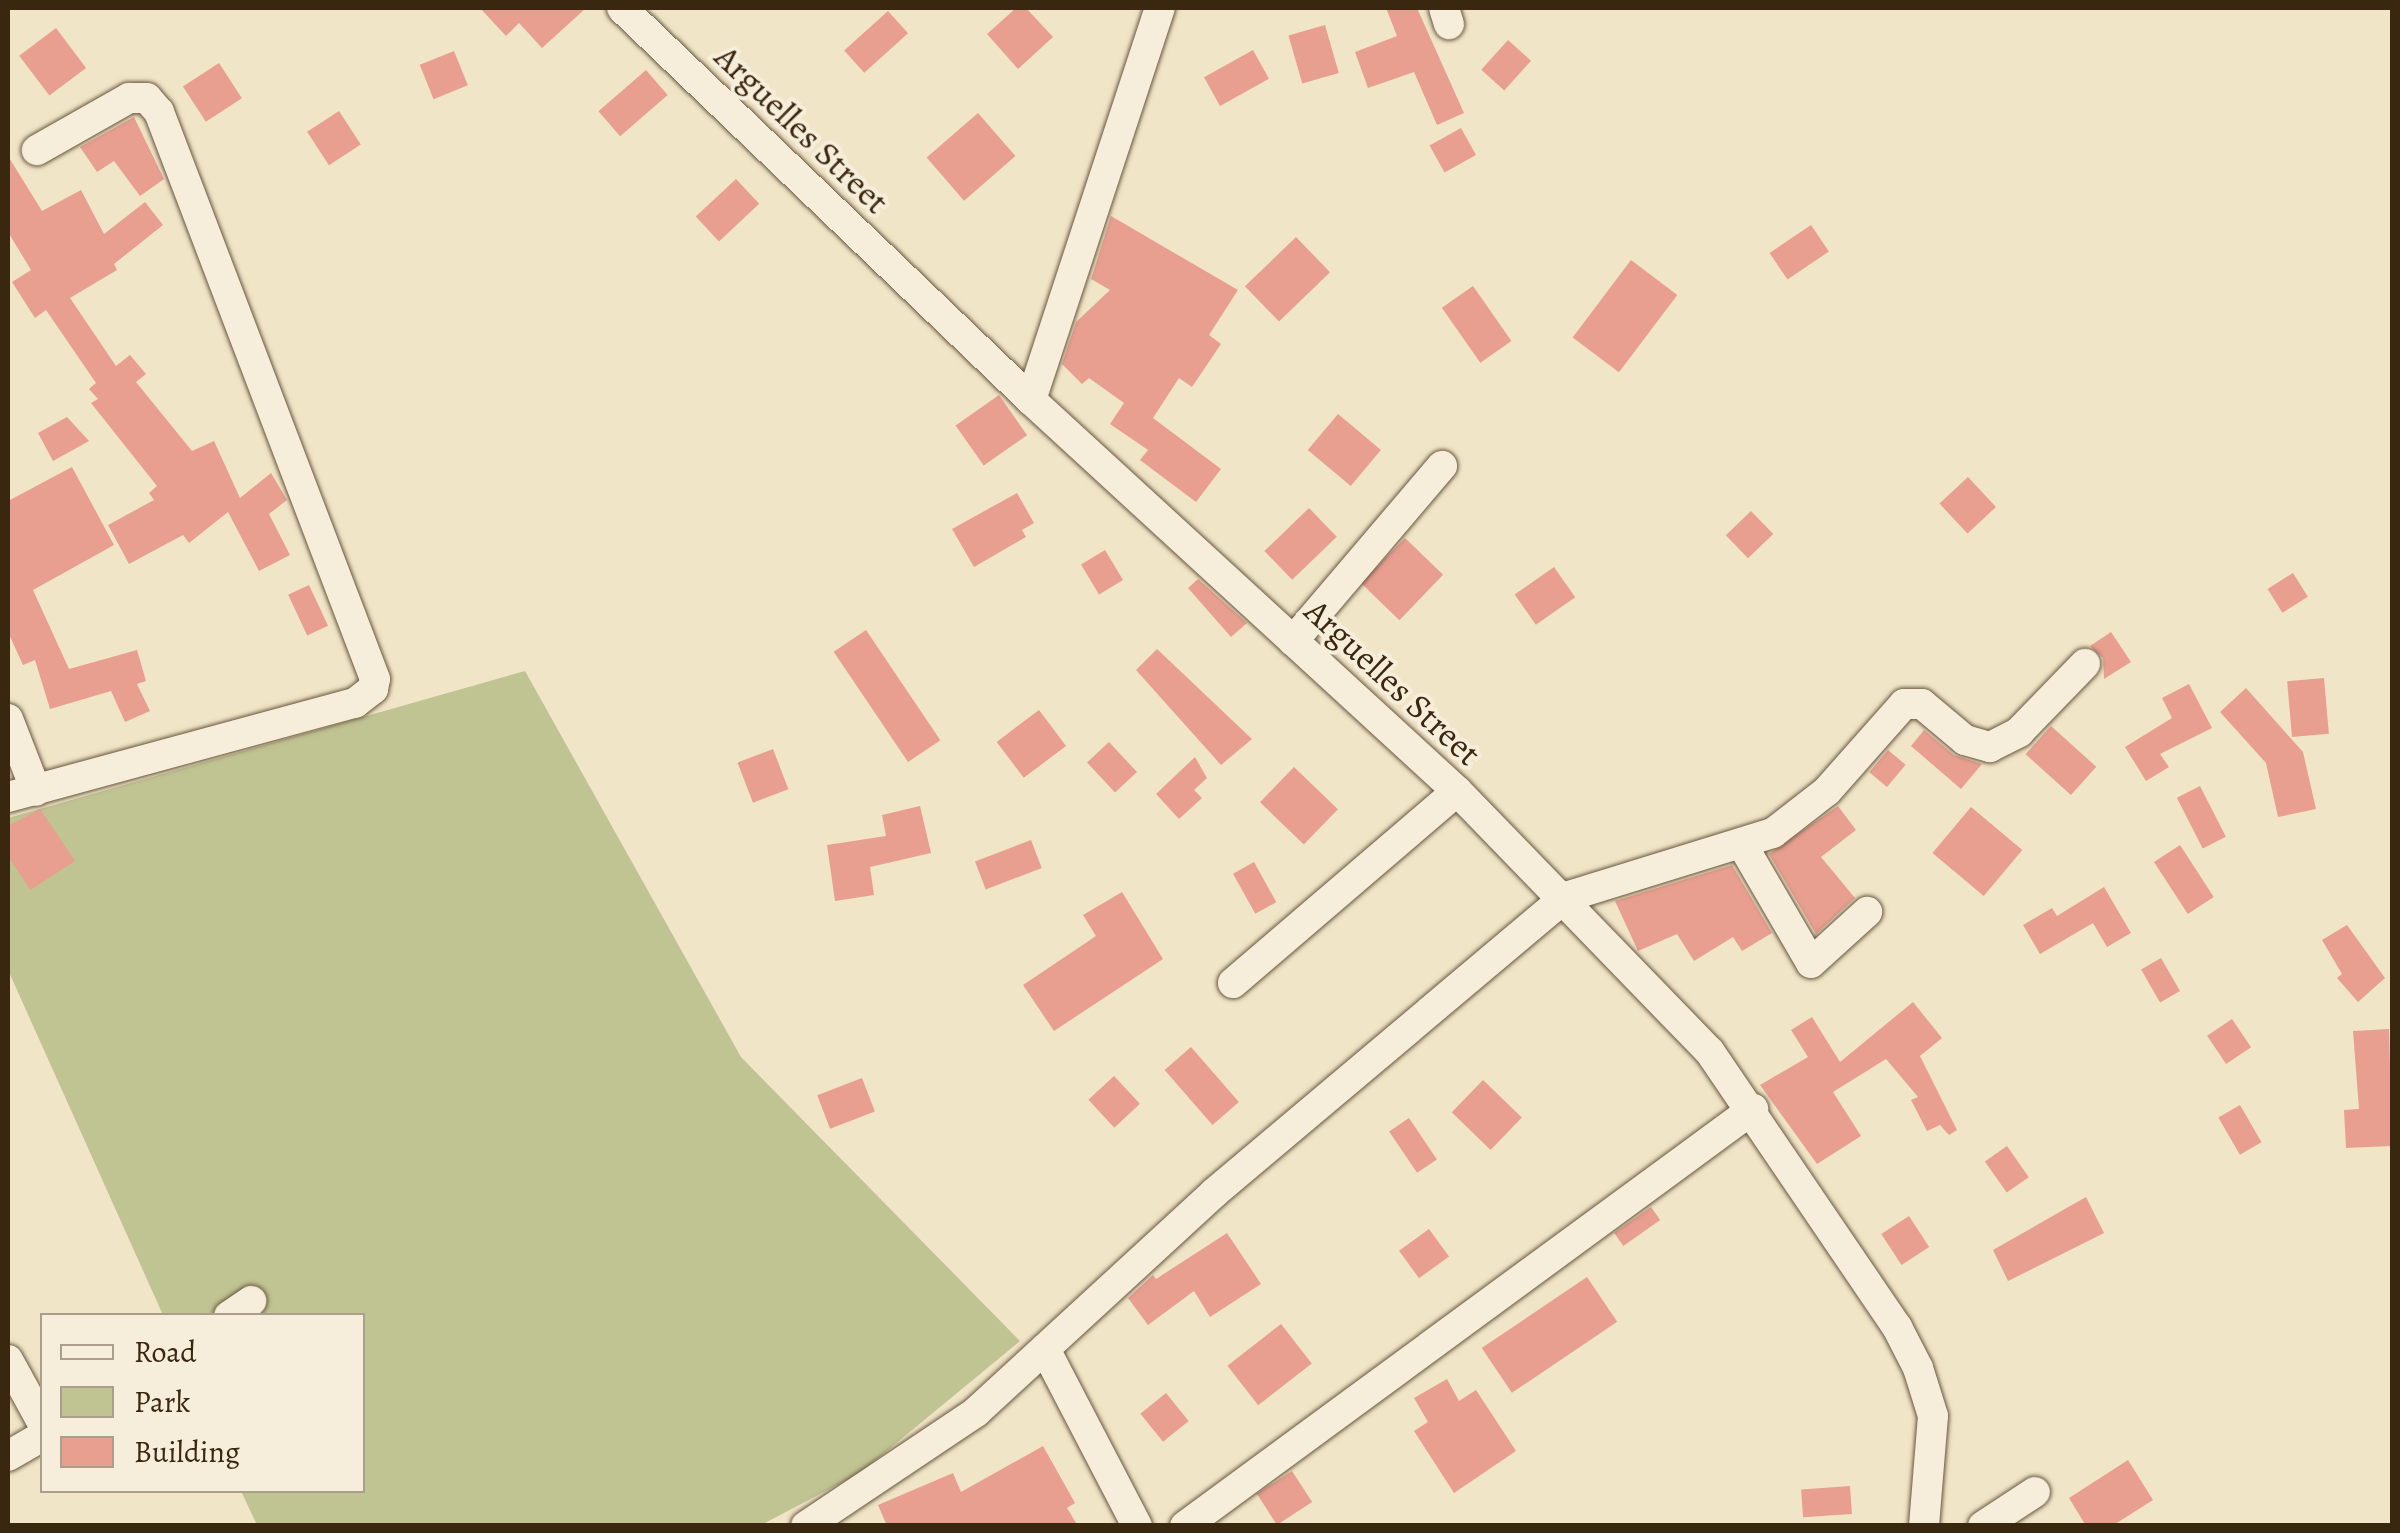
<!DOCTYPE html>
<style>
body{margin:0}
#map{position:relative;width:2400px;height:1533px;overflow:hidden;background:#f1e5c7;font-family:Alegreya,serif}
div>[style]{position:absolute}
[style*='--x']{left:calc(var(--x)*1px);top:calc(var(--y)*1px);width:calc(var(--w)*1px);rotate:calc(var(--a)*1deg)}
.green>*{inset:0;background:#c0c392}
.building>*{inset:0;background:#e89f90;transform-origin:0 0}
.roads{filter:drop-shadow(0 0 2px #68563e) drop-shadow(0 0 2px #68563e)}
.minor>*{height:30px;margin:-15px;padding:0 15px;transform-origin:15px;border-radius:15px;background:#f6eedb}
span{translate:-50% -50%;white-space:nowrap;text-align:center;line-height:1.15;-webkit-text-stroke:8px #f6eedb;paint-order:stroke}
.street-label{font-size:35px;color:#3a2710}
.frame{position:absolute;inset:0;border:10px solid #3a2710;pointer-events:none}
.legend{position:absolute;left:40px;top:1313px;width:325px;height:180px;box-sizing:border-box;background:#f6eedb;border:2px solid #ab9e8a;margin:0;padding:12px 18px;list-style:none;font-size:30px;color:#3a2710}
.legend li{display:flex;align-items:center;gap:20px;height:50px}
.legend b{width:50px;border:2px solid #ab9e8a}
</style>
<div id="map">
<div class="green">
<div style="clip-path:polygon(525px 671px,741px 1057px,1020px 1341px,860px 1473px,761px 1525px,257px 1525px,241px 1491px,362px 1490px,362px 1316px,163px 1315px,8px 970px,8px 818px)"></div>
</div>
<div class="building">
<div style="clip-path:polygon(480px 8px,586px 8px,542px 48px,519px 23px,506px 36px)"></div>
<div style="clip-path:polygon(1016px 8px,1026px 8px,1053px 37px,1018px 69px,987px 34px)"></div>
<div style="clip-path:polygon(1386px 8px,1417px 8px,1464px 113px,1437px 125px,1414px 72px,1368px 88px,1355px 52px,1397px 36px)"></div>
<div style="left:888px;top:11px;width:30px;height:59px;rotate:48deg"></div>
<div style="left:1325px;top:25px;width:50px;height:38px;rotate:74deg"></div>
<div style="left:56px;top:28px;width:50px;height:46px;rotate:53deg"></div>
<div style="left:1508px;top:40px;width:31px;height:40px;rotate:42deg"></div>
<div style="left:1253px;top:50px;width:33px;height:56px;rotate:61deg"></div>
<div style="left:454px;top:51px;width:37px;height:37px;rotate:68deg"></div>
<div style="left:219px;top:63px;width:42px;height:43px;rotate:57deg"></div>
<div style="left:646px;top:70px;width:33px;height:63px;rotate:49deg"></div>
<div style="left:339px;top:111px;width:40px;height:38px;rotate:57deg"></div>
<div style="left:978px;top:113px;width:57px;height:68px;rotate:49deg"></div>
<div style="clip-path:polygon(134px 117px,164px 179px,140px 196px,114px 161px,97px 172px,80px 147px)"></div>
<div style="left:1461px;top:128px;width:31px;height:36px;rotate:61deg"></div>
<div style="clip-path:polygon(8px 156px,42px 211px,81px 190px,104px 234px,145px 202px,163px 225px,114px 264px,117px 270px,70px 298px,116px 366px,130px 355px,146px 374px,136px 382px,192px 451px,214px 441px,240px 498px,271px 473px,287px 500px,269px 514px,290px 555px,259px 571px,228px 512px,189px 543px,183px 535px,129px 564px,108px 525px,154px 500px,149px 493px,157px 486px,91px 403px,98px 399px,89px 389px,96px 383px,46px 310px,35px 318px,12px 282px,31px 270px,8px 232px)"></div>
<div style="left:736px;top:179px;width:34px;height:55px;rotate:47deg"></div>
<div style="clip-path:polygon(1111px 216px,1238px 290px,1209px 335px,1221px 344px,1192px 387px,1179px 378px,1153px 418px,1221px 469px,1196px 502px,1140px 460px,1148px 450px,1110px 424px,1124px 403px,1089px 378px,1082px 384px,1062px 364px,1076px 322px,1110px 290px,1091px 279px)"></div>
<div style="left:1811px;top:225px;width:32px;height:50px;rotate:56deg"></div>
<div style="left:1296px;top:237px;width:49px;height:71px;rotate:46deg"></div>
<div style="left:1631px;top:260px;width:58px;height:97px;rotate:37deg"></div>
<div style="left:1473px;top:286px;width:67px;height:38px;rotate:55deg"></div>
<div style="left:999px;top:395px;width:49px;height:53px;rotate:55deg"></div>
<div style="left:1338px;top:414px;width:56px;height:47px;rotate:40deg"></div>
<div style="clip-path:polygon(67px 417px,89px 441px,53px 461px,38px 433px)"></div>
<div style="clip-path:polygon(72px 467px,114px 545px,33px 590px,69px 669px,137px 650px,146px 681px,137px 684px,150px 711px,125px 722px,111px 691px,50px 709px,35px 660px,23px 665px,8px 632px,8px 501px)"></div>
<div style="left:1968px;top:477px;width:41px;height:39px;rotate:47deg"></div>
<div style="clip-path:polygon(1017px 493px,1034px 523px,1022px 530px,1026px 537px,974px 567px,952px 529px)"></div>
<div style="left:1309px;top:508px;width:40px;height:62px;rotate:46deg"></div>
<div style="left:1751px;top:511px;width:32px;height:35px;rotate:46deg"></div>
<div style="left:1405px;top:538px;width:53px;height:63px;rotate:44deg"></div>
<div style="left:1105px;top:550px;width:35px;height:28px;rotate:59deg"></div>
<div style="left:1554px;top:567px;width:37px;height:48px;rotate:55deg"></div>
<div style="left:2293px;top:573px;width:28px;height:30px;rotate:58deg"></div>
<div style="clip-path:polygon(1198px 579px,1247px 623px,1231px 637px,1188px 588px)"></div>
<div style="left:309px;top:585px;width:45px;height:23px;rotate:65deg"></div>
<div style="left:866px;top:630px;width:133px;height:39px;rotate:56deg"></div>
<div style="clip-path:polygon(2111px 632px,2131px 662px,2104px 679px,2103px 658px,2090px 646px)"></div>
<div style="clip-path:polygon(1157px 649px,1252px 739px,1221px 765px,1136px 670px)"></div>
<div style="left:2324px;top:678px;width:56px;height:37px;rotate:85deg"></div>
<div style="clip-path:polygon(2189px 684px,2212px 728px,2160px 754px,2169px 767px,2146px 781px,2125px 747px,2172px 718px,2162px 698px)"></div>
<div style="clip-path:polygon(2246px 688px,2303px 752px,2316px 809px,2278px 817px,2266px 763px,2220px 712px)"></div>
<div style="left:1039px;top:710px;width:45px;height:53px;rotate:53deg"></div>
<div style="left:2051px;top:726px;width:61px;height:38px;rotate:42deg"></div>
<div style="clip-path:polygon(1924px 730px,1954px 755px,1982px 764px,1961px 789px,1911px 746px)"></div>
<div style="left:1109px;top:742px;width:41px;height:30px;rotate:47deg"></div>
<div style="left:773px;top:749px;width:43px;height:38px;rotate:69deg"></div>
<div style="left:1888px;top:750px;width:23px;height:29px;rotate:40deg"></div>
<div style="clip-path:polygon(1195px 757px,1207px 778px,1194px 790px,1202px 798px,1179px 819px,1156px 794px)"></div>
<div style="left:1294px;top:767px;width:61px;height:49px;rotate:44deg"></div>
<div style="left:2200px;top:786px;width:57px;height:26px;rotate:63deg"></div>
<div style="clip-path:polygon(920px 806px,931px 853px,870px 867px,874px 895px,835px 901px,827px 845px,886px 836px,882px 815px)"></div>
<div style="clip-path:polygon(1838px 806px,1856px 830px,1821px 857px,1855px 898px,1816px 934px,1769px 854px)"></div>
<div style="left:1971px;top:807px;width:67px;height:60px;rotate:40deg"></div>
<div style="clip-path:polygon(40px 809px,75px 861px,30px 890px,8px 856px,8px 826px)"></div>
<div style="left:1031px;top:840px;width:30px;height:60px;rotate:69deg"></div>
<div style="left:2180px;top:845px;width:62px;height:31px;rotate:57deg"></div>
<div style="left:1254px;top:862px;width:46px;height:24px;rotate:61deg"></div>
<div style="clip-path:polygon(1732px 865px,1772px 933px,1742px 951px,1733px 937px,1694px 961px,1677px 934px,1638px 951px,1615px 901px)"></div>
<div style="clip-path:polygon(2104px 887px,2131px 933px,2107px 947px,2093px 923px,2040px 954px,2023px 925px,2052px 908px,2057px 916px)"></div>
<div style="clip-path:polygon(1122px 892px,1163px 959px,1054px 1031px,1023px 985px,1096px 936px,1083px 915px)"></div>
<div style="clip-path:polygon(2347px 925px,2385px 978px,2358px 1002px,2337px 978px,2342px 974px,2322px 940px)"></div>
<div style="left:2161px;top:958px;width:38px;height:23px;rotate:60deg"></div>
<div style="clip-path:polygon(1913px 1002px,1942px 1038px,1920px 1056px,1957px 1130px,1949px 1135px,1940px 1125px,1927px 1131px,1911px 1100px,1918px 1097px,1886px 1059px,1833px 1092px,1861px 1136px,1817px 1164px,1760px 1085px,1808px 1057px,1791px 1030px,1812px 1017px,1840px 1062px)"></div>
<div style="left:2232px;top:1019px;width:34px;height:30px;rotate:56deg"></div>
<div style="clip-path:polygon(2389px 1029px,2392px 1146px,2346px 1148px,2344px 1110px,2359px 1109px,2353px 1031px)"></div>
<div style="left:1191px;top:1047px;width:73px;height:35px;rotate:49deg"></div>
<div style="left:1114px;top:1076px;width:38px;height:35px;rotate:47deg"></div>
<div style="left:862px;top:1078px;width:36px;height:48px;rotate:69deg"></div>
<div style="left:1483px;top:1080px;width:54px;height:45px;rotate:44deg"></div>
<div style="left:2240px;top:1105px;width:43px;height:25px;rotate:60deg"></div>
<div style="left:1409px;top:1118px;width:50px;height:24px;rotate:56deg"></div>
<div style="left:2007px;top:1146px;width:38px;height:27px;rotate:55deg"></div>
<div style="clip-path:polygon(2086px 1197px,2104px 1233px,2008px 1281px,1993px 1250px)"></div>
<div style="left:1651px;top:1207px;width:16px;height:45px;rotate:55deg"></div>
<div style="left:1909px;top:1216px;width:37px;height:33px;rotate:57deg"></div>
<div style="left:1429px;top:1229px;width:34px;height:37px;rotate:54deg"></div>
<div style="clip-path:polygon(1227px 1233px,1261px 1284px,1210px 1317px,1194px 1291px,1148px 1325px,1128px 1298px,1153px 1275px,1156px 1279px)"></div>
<div style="left:1587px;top:1277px;width:54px;height:127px;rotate:56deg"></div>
<div style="left:1281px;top:1324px;width:50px;height:68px;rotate:52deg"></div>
<div style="clip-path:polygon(1447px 1379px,1459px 1401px,1476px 1390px,1516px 1451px,1454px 1493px,1414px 1431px,1428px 1422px,1414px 1398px)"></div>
<div style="left:1166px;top:1393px;width:36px;height:33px;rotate:51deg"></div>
<div style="clip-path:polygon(1043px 1446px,1075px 1503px,1067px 1508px,1078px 1526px,887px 1526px,878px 1505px,953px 1473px,961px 1492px)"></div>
<div style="clip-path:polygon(2128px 1460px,2153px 1500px,2112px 1526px,2086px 1526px,2069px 1498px)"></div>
<div style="left:1292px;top:1471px;width:37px;height:42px;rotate:57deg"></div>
<div style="left:1850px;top:1486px;width:28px;height:49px;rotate:86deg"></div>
</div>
<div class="roads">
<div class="minor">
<div style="--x:622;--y:8;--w:567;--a:43.78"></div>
<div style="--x:1031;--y:400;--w:578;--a:42.55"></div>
<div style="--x:1457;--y:791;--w:363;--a:45.9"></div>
<div style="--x:1710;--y:1052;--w:333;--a:55.8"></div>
<div style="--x:1897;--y:1327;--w:46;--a:62.9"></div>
<div style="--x:1918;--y:1368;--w:50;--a:72.6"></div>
<div style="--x:1933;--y:1416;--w:110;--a:94.7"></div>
<div style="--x:1444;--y:8;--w:17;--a:73"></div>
<div style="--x:1031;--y:400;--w:413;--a:-71.8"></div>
<div style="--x:1293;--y:641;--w:230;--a:-49.6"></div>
<div style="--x:8;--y:719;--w:77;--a:68.7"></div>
<div style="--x:8;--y:797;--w:360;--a:-15.2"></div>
<div style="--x:355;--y:703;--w:23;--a:-38"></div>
<div style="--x:373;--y:689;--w:10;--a:-79"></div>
<div style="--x:375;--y:679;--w:607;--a:-110.85"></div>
<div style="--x:159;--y:112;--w:18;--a:-131"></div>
<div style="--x:147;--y:98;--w:18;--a:180"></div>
<div style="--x:129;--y:98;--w:106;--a:150.5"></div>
<div style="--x:1743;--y:846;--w:135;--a:59.8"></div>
<div style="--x:1811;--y:963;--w:76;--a:-42.3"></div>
<div style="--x:1233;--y:983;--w:295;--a:-40.6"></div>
<div style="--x:229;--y:1316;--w:27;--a:-34"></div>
<div style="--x:1045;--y:1349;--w:199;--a:62.5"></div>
<div style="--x:8;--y:1360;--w:71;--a:61.3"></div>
<div style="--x:8;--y:1456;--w:39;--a:-30"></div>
<div style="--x:806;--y:1526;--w:205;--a:-33.8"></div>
<div style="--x:976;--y:1412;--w:323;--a:-42.6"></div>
<div style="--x:1214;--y:1193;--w:460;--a:-40.1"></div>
<div style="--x:1566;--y:897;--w:217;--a:-17.2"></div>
<div style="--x:1773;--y:833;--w:68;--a:-37.9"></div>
<div style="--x:1827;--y:791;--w:116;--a:-48.5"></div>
<div style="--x:1904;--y:704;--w:18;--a:0"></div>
<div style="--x:1922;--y:704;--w:56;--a:39.9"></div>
<div style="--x:1965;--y:740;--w:26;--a:16"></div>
<div style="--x:1990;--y:747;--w:33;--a:-27"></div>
<div style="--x:2019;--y:732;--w:95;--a:-45.9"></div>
<div style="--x:1185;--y:1526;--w:705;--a:-36.28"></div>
<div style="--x:1983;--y:1526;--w:62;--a:-33.2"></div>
</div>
</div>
<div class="street-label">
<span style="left:802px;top:129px;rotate:44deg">Arguelles Street</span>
<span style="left:1393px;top:682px;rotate:43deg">Arguelles Street</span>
</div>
<div class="frame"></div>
<ul class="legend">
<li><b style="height:12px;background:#f6eedb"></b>Road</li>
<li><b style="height:28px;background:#c0c392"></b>Park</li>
<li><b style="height:28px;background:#e89f90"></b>Building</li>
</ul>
</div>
